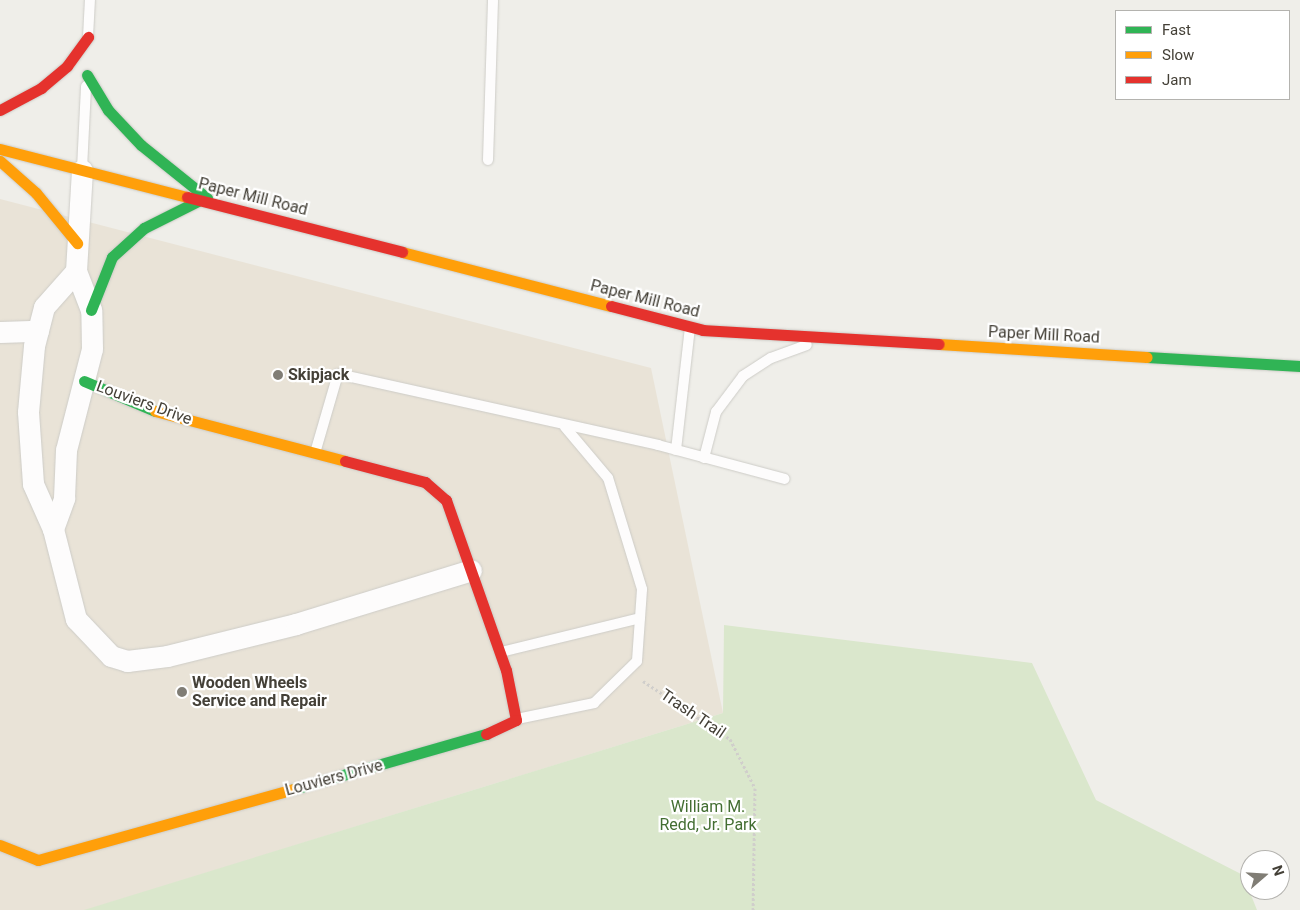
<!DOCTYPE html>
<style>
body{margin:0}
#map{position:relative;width:1300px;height:910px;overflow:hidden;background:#efeee9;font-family:Roboto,sans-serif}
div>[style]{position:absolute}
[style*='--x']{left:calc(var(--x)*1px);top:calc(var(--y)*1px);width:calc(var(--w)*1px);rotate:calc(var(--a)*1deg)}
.commercial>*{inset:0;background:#e9e3d7}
.green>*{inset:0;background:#dae7cc}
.path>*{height:3px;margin-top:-1.5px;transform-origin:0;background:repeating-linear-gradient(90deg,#d0cecb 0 2.5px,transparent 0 5px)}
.roads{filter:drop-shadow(0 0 1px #cdccc7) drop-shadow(0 0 1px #cdccc7)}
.lane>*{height:10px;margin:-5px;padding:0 5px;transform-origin:5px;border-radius:5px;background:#fdfcfc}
.street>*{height:21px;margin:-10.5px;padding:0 10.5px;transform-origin:10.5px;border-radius:10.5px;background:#fdfcfc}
.fast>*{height:11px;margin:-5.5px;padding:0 5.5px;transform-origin:5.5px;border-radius:5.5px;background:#30b455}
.slow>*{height:11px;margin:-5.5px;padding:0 5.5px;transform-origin:5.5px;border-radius:5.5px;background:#ff9f0a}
.jam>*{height:11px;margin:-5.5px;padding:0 5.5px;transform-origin:5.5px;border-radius:5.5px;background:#e5322d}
.dots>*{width:14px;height:14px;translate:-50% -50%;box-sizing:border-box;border:2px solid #fff;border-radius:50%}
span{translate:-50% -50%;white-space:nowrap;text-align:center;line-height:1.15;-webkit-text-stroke:4.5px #fff;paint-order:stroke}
.street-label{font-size:16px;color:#444037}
.poi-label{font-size:16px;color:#444037;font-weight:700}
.left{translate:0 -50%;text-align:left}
.park-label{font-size:16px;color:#436e32}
.legend{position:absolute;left:1115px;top:10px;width:175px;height:90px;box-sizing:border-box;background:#fff;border:1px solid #b4b3af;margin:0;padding:6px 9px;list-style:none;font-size:15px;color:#444037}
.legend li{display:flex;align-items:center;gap:10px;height:25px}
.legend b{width:25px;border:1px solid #b4b3af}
.north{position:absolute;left:1240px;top:850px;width:50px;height:50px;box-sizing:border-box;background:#fff;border:1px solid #b4b3af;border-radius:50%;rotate:71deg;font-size:14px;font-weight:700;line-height:20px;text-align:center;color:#444037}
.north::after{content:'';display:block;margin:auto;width:18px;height:22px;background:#807d75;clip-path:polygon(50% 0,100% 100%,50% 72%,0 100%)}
</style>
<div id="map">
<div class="commercial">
<div style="clip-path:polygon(0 199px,651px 368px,723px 713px,86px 910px,0 910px)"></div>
</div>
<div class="green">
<div style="clip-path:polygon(724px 625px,1032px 663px,1096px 800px,1243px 875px,1257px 910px,84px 910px,723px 713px)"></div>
</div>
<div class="path">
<div style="--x:643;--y:681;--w:105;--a:33.7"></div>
<div style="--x:730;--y:739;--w:55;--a:63"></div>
<div style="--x:755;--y:788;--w:122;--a:90.9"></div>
</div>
<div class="roads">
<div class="lane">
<div style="--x:88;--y:37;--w:37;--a:-87"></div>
<div style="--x:488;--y:160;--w:160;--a:-88.2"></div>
<div style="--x:82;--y:169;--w:83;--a:-87.2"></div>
<div style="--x:676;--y:450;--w:123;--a:-83.5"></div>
<div style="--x:315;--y:453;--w:82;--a:-73.8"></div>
<div style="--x:338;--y:374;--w:328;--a:12.5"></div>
<div style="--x:658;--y:445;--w:131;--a:15"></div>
<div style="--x:704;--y:458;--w:48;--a:-75.4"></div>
<div style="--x:716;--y:412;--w:45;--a:-53.1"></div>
<div style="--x:743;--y:376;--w:33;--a:-33"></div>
<div style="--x:771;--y:358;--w:38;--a:-20"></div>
<div style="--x:501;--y:652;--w:143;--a:-13.7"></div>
<div style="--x:517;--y:719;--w:79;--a:-11.7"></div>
<div style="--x:594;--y:703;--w:60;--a:-44.3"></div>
<div style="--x:637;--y:661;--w:72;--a:-86"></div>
<div style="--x:642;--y:589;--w:116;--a:-107"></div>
<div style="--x:608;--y:478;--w:67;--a:-130.1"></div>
</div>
<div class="street">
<div style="--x:76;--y:271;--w:48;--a:131.6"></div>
<div style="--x:44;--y:307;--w:40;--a:104.4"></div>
<div style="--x:34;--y:346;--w:66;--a:95.2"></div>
<div style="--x:28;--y:412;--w:72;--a:86"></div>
<div style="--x:33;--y:484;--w:49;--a:66"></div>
<div style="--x:53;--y:529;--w:93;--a:75.7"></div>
<div style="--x:76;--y:619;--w:51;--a:46.6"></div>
<div style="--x:111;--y:656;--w:17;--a:17"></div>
<div style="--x:127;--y:661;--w:40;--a:-7.1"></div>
<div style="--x:167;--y:656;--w:133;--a:-13.9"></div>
<div style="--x:296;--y:624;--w:183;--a:-17.1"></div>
<div style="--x:0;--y:332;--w:38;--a:-2"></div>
<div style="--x:53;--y:529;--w:33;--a:-70"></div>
<div style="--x:64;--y:498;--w:48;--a:-87.6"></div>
<div style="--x:66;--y:450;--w:104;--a:-75.6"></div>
<div style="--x:92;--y:349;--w:39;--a:-91"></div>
<div style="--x:91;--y:310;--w:42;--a:-111"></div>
<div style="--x:76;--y:271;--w:101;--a:-86.6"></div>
</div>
<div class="fast">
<div style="--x:87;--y:75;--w:41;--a:59"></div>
<div style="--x:108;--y:110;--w:48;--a:46.7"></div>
<div style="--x:141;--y:145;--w:85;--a:38.8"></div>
<div style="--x:91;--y:310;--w:57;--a:-68.4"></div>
<div style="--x:112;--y:257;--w:43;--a:-42.2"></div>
<div style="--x:144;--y:228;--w:63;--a:-26.6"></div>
<div style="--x:1147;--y:357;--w:153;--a:3.4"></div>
<div style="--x:84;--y:381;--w:77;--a:22.9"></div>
<div style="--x:294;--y:789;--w:200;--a:-16"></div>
</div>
<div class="slow">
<div style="--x:0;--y:149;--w:193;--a:14.4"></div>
<div style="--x:0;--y:161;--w:48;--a:41.6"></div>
<div style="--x:36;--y:193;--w:65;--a:50.6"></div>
<div style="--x:402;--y:252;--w:216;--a:14.5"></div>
<div style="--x:939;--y:344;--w:208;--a:3.6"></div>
<div style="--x:155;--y:411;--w:196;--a:14.7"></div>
<div style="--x:0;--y:845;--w:41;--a:21.5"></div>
<div style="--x:38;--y:860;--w:266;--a:-15.5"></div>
</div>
<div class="jam">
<div style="--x:0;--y:110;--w:47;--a:-28.2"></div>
<div style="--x:41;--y:88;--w:34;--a:-40"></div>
<div style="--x:67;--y:66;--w:36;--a:-54"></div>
<div style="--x:187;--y:197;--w:222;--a:14.3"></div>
<div style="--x:611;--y:306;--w:95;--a:14.6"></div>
<div style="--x:703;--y:330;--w:236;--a:3.4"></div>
<div style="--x:345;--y:461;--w:83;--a:14.7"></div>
<div style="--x:425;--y:482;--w:28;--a:41"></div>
<div style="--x:446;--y:500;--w:180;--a:70.6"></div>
<div style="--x:506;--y:670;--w:51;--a:78.7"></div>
<div style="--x:516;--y:720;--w:33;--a:155"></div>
</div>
</div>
<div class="dots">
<div style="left:278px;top:375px;background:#807d75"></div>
<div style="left:182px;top:692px;background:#807d75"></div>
</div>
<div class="street-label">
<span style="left:253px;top:197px;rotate:14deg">Paper Mill Road</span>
<span style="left:645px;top:299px;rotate:14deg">Paper Mill Road</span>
<span style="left:1044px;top:335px;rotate:3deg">Paper Mill Road</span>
<span style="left:144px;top:403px;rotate:20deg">Louviers Drive</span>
<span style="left:693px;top:714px;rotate:34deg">Trash Trail</span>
<span style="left:334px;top:778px;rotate:-15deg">Louviers Drive</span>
</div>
<div class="poi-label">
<span class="left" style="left:288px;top:375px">Skipjack</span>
<span class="left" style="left:192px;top:692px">Wooden Wheels<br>Service and Repair</span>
</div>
<div class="park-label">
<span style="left:708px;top:816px">William M.<br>Redd, Jr. Park</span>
</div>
<ul class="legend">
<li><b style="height:6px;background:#30b455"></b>Fast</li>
<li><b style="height:6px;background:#ff9f0a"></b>Slow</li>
<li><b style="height:6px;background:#e5322d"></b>Jam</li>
</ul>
<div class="north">N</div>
</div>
